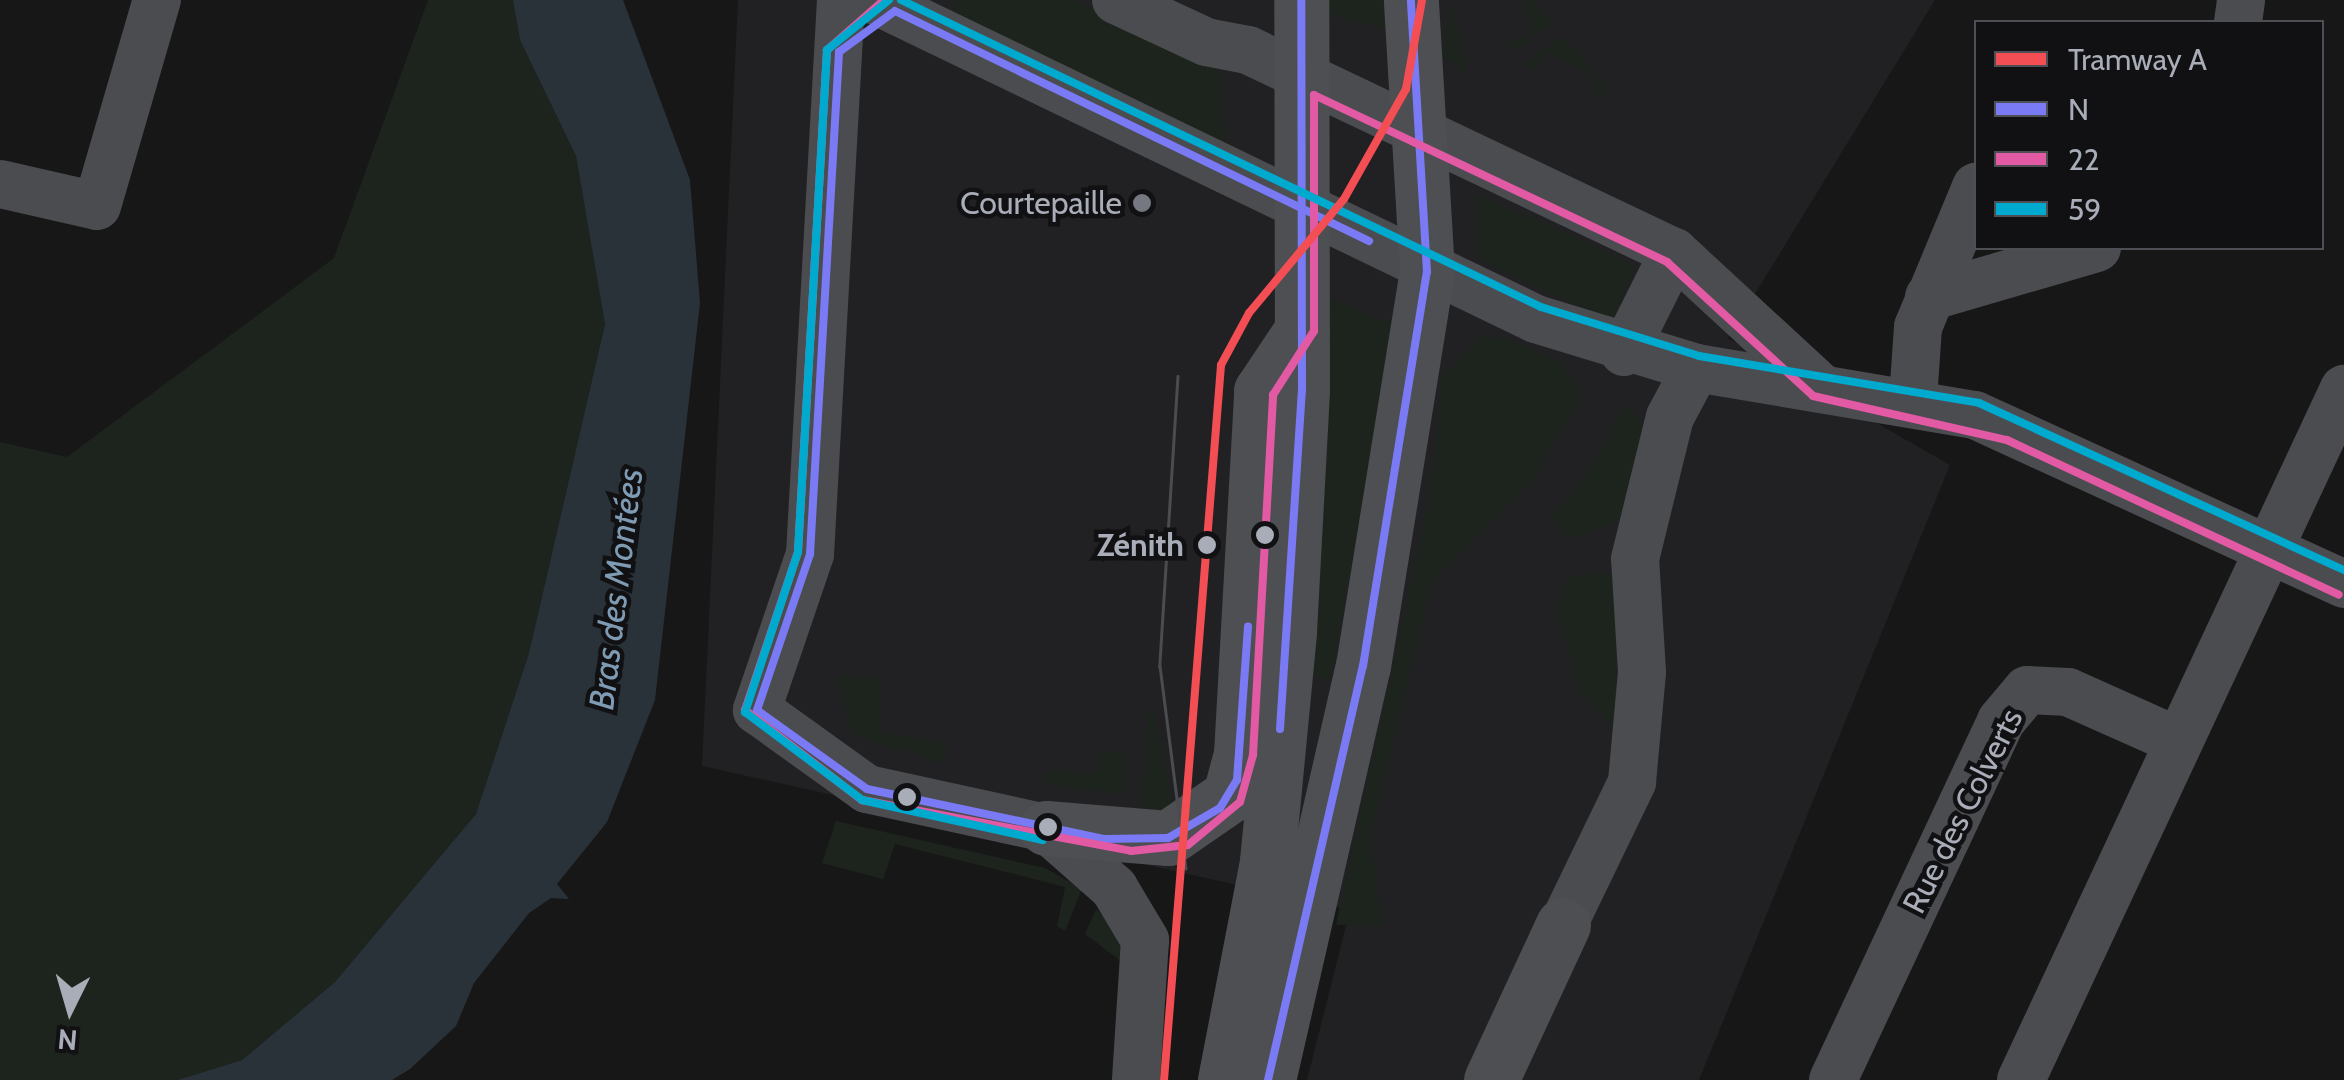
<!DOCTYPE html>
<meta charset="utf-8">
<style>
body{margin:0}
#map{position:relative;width:2344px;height:1080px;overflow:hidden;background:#171717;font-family:Cabin,sans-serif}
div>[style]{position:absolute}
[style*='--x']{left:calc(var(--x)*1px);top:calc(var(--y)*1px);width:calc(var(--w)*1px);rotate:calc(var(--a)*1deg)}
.built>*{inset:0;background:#212123}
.green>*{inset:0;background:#1d241e}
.water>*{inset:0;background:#2a3239}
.minor>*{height:48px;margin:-24px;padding:0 24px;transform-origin:24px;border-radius:24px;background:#4b4c50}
.major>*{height:55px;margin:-27.5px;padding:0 27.5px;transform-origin:27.5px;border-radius:27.5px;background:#4d4f52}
.tram>*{height:2.5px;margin:-1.25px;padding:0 1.25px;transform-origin:1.25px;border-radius:1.25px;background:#4b4c4f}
.bus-1>*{height:8px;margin:-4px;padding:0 4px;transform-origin:4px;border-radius:4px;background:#7a7af5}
.bus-2>*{height:8px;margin:-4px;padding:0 4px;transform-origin:4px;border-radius:4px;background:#e25aa4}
.bus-3>*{height:8px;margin:-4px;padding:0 4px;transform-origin:4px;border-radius:4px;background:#00a9ce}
.tram-1>*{height:8px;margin:-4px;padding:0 4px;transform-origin:4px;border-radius:4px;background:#f24e54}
.dots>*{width:28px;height:28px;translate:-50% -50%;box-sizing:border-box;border:5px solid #111113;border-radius:50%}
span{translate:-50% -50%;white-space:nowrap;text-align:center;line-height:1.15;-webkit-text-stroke:9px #111113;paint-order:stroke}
.poi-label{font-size:32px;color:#a8adb8}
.right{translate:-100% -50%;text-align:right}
.stop-label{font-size:32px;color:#a8adb8;font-weight:700}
.street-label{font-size:32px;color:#a8adb8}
.water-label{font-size:35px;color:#7f9bb3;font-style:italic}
.legend{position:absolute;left:1974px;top:20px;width:350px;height:230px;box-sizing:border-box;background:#111113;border:2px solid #4d4f55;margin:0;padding:12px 18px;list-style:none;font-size:30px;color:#a8adb8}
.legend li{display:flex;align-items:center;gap:20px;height:50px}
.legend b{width:50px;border:2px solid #4d4f55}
.north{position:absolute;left:20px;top:960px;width:100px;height:100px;-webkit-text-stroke:8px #111113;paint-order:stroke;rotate:185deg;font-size:28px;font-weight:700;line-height:40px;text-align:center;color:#a8adb8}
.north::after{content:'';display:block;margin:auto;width:35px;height:45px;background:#a8adb8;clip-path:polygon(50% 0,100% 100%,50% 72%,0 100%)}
</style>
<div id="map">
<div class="built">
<div style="clip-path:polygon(738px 0,1935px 0,1728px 338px,1950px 465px,1699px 1080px,1307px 1080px,1350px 910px,702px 766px)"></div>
</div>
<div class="green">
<div style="clip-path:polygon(428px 0,513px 0,520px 40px,576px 156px,605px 324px,529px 653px,476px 814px,335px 982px,242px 1060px,178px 1080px,0 1080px,0 442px,67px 457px,334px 258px)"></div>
<div style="clip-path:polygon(959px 0,1077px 0,1219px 69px,1226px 147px,950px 18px)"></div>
<div style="clip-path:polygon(1325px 0,1383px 0,1387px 30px,1327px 13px)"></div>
<div style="clip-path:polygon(1453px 0,1467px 75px,1441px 55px)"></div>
<div style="clip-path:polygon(1506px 0,1534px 0,1552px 23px,1512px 52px,1510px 41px,1532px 36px,1525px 3px)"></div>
<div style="clip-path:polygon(1562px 36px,1606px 86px,1603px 96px,1592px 98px,1597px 79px,1545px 51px,1534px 71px,1522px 65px)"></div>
<div style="clip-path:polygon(1477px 193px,1636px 266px,1612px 322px,1479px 260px)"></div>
<div style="clip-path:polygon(1329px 299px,1396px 324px,1330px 681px,1306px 674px)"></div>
<div style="clip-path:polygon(1484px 333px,1555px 357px,1582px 394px,1532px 481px,1432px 580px,1370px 837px,1382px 924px,1336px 925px,1430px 495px,1442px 378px)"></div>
<div style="clip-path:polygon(1626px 405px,1646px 425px,1625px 520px,1570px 538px,1552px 516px,1586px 477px)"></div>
<div style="clip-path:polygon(1588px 572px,1608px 573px,1621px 590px,1614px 728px,1581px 694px,1557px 613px,1567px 580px)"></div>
<div style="clip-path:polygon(837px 675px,881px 679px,879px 731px,947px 742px,945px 764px,852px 734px)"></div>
<div style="clip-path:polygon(1149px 712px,1155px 713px,1175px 820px,1141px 822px)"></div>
<div style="clip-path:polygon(1097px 752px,1125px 753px,1124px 795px,1047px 783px,1048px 771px,1096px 773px)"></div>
<div style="clip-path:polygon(836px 821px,1045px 868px,1082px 889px,1065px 931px,1057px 926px,1065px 887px,895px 844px,883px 879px,822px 863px)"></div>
<div style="clip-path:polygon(1096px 909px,1121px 934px,1126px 965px,1085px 934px)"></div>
</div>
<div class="water">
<div style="clip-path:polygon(513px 0,623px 0,690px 180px,700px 303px,655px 700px,607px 822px,557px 884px,569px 899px,551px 898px,529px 913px,474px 983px,456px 1026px,410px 1069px,392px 1080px,178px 1080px,242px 1060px,335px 982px,476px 814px,529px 653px,605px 324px,576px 156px,520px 40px)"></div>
</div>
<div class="minor">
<div style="--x:841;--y:0;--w:555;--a:93.2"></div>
<div style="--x:810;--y:554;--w:165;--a:108.8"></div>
<div style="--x:757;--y:710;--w:135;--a:35.7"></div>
<div style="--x:867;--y:789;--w:183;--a:12.3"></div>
<div style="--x:1046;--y:828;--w:91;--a:41.4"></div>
<div style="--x:1114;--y:888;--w:61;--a:59.2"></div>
<div style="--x:1145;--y:940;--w:140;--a:93.7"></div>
<div style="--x:874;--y:0;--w:735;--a:25.73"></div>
<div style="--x:1536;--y:319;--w:167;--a:17"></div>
<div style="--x:1696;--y:368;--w:283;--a:9.6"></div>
<div style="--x:1975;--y:415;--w:406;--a:24.6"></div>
<div style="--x:1116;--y:0;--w:99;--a:25"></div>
<div style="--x:1206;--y:42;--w:43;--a:10.8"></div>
<div style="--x:1248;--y:50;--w:471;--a:25.4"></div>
<div style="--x:1674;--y:252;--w:196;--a:42.7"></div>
<div style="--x:2238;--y:22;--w:22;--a:-82"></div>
<div style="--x:0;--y:184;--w:99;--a:12.8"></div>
<div style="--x:97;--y:206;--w:215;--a:-73.8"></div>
<div style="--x:1929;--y:297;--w:175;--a:-16.3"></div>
<div style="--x:1624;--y:352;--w:112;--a:-63.4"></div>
<div style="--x:1913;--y:399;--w:72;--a:-86"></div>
<div style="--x:1918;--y:327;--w:152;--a:-67.5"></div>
<div style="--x:1563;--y:925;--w:159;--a:-64.2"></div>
<div style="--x:1632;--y:782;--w:110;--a:-84.8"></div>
<div style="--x:1642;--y:672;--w:113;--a:-93.5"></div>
<div style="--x:1635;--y:559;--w:146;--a:-76.2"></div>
<div style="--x:1670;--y:417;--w:55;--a:-62"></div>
<div style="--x:1833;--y:1080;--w:396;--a:-64.9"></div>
<div style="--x:2001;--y:721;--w:40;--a:-50"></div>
<div style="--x:2027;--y:690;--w:41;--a:2.8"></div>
<div style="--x:2068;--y:692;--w:120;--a:24"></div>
<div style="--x:2021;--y:1080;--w:763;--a:-64.95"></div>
</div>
<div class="major">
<div style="--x:1046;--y:828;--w:122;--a:4.7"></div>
<div style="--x:1168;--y:838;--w:75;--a:-34.7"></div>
<div style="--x:1230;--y:795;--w:42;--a:-75"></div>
<div style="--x:1241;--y:754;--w:364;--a:-86.8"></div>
<div style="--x:1261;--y:391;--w:73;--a:-56.1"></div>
<div style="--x:1225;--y:1080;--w:223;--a:-79.1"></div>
<div style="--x:1267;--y:861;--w:231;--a:-84.5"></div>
<div style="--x:1289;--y:631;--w:241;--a:-86.9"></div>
<div style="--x:1302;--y:390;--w:390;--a:-90.1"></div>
<div style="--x:1268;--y:1080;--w:425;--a:-77.1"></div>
<div style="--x:1363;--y:666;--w:399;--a:-80.8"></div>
<div style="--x:1427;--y:272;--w:272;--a:-93.4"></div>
<div style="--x:1491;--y:1080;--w:171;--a:-65.1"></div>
</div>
<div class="tram">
<div style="--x:1178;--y:376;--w:291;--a:93.6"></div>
<div style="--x:1160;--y:666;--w:204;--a:82.7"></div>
</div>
<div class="bus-1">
<div style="--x:895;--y:11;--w:527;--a:25.88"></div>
<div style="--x:757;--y:710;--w:135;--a:35.7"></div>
<div style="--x:867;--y:789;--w:243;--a:11.9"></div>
<div style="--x:1105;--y:839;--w:63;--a:-0.9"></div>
<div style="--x:1168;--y:838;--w:60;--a:-30"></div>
<div style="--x:1220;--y:808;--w:33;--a:-59"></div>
<div style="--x:1237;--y:780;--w:154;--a:-85.9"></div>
<div style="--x:757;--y:710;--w:165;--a:-71.2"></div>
<div style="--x:810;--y:554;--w:503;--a:-86.69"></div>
<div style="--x:839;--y:52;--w:69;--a:-36.2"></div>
<div style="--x:1280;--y:729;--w:340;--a:-86.3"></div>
<div style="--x:1302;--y:390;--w:390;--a:-90.1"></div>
<div style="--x:1268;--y:1080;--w:425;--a:-77.1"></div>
<div style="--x:1363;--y:666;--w:399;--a:-80.8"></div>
<div style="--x:1427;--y:272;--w:272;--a:-93.4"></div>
</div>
<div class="bus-2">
<div style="--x:884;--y:0;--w:76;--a:138.7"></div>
<div style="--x:827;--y:50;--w:503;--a:93.31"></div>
<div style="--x:798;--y:552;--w:167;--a:108.5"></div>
<div style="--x:745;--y:710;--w:148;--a:37.6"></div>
<div style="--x:862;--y:800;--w:274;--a:10.7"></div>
<div style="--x:1131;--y:851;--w:57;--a:-6"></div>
<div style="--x:1188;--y:845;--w:67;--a:-39.6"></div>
<div style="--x:1240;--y:802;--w:49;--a:-74.5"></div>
<div style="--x:1253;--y:755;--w:361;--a:-86.8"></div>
<div style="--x:1273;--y:395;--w:76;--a:-57.4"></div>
<div style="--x:1314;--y:331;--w:236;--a:-90"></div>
<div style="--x:1314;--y:95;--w:391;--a:25.3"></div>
<div style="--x:1667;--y:262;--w:198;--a:42.5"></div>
<div style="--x:1813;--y:396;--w:199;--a:12.8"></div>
<div style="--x:2007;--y:440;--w:366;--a:25"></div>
</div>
<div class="bus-3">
<div style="--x:889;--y:0;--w:80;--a:141.1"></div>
<div style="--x:827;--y:50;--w:503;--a:93.31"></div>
<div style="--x:798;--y:552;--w:169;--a:108.3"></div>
<div style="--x:745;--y:712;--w:146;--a:36.9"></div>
<div style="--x:862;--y:800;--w:185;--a:12.5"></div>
<div style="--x:901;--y:0;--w:710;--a:25.63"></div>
<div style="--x:1541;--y:307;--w:165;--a:17.2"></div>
<div style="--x:1699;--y:356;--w:284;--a:9.5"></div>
<div style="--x:1979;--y:403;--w:401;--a:24.6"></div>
</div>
<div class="tram-1">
<div style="--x:1164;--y:1080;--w:717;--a:-85.44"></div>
<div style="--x:1221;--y:365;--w:59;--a:-61.7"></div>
<div style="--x:1249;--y:313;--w:148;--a:-50.2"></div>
<div style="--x:1344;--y:199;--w:126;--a:-60.6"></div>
<div style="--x:1406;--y:89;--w:90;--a:-79.8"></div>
</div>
<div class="dots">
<div style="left:1142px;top:203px;background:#757880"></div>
<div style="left:1265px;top:535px;background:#a8adb8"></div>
<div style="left:1207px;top:545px;background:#a8adb8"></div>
<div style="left:907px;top:797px;background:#a8adb8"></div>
<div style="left:1048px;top:827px;background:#a8adb8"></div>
</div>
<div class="poi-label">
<span class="right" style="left:1122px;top:203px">Courtepaille</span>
</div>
<div class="stop-label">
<span class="right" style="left:1184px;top:545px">Zénith</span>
</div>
<div class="street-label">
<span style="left:1963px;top:811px;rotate:-63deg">Rue des Colverts</span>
</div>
<div class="water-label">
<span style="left:616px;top:589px;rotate:-83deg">Bras des Montées</span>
</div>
<ul class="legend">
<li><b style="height:12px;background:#f24e54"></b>Tramway A</li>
<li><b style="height:12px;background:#7a7af5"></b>N</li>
<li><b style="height:12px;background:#e25aa4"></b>22</li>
<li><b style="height:12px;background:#00a9ce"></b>59</li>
</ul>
<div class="north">N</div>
</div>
